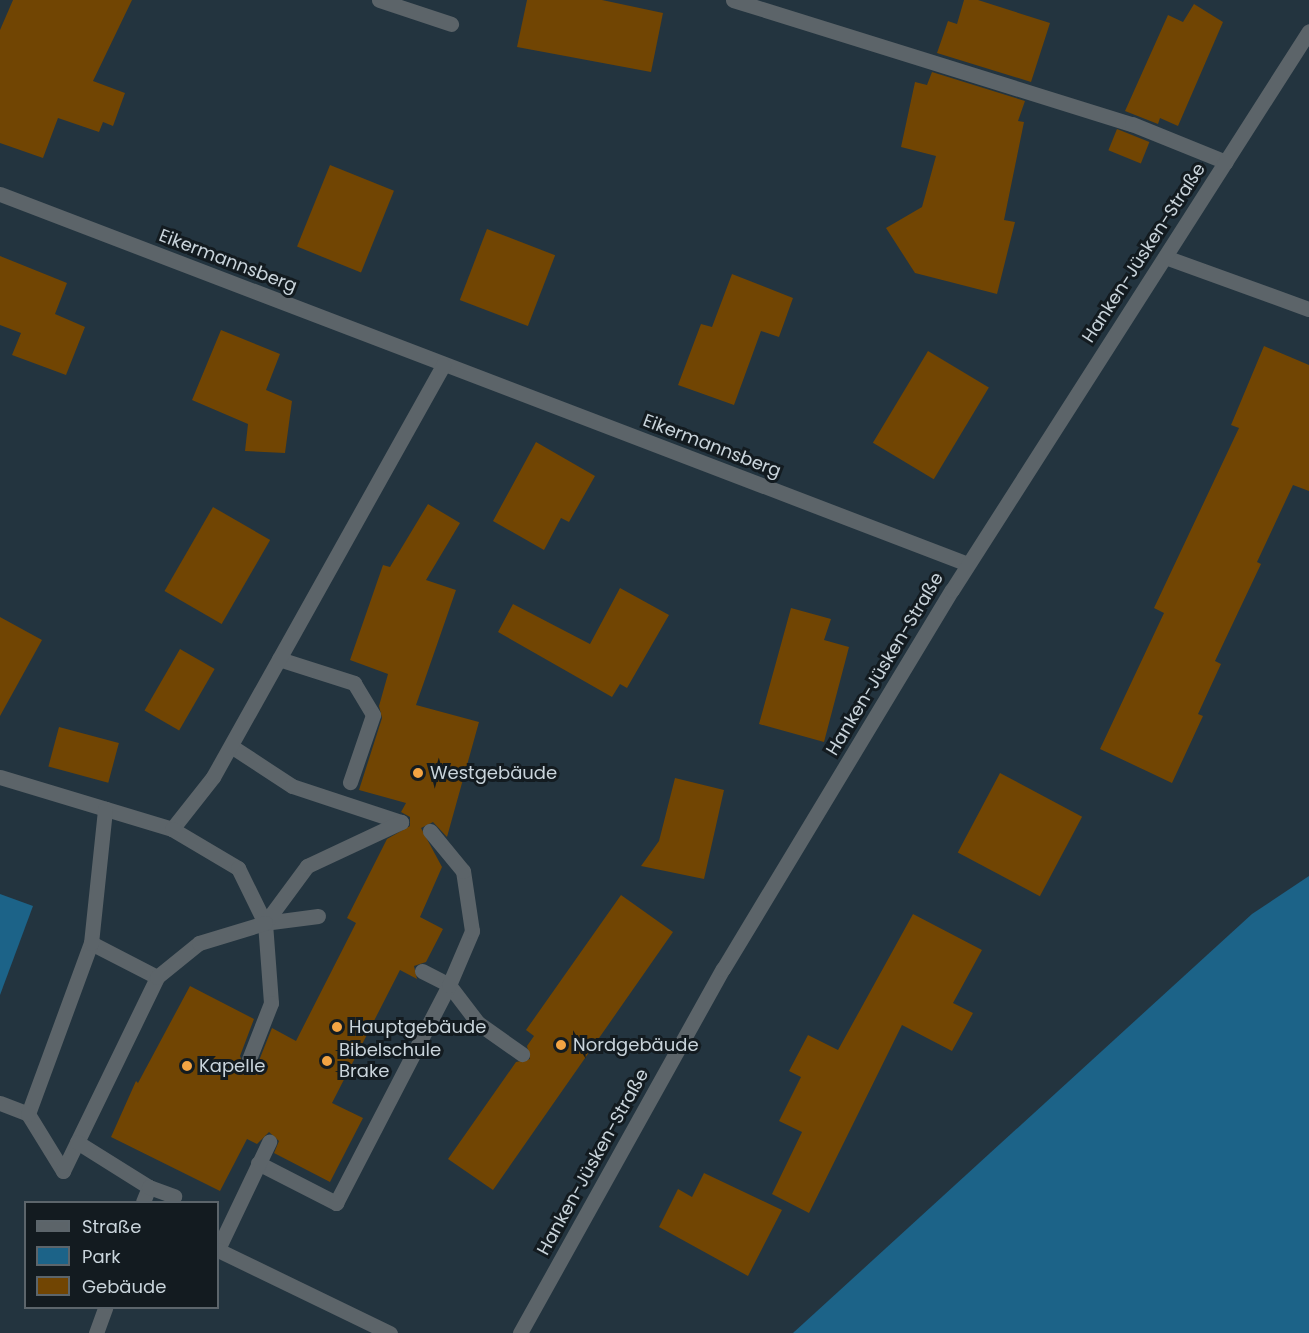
<!DOCTYPE html>
<meta charset="utf-8">
<style>
body{margin:0}
#map{position:relative;width:1309px;height:1333px;overflow:hidden;background:#23343f;font-family:Poppins,sans-serif}
div>[style]{position:absolute}
[style*='--x']{left:calc(var(--x)*1px);top:calc(var(--y)*1px);width:calc(var(--w)*1px);rotate:calc(var(--a)*1deg)}
.green>*{inset:0;background:#1c6388}
.building>*{inset:0;background:#714503;transform-origin:0 0}
.lane>*{height:15px;margin:-7.5px;padding:0 7.5px;transform-origin:7.5px;border-radius:7.5px;background:#5c6469}
.street>*{height:15px;margin:-7.5px;padding:0 7.5px;transform-origin:7.5px;border-radius:7.5px;background:#5c6469}
.dots>*{width:16px;height:16px;translate:-50% -50%;box-sizing:border-box;border:3px solid #131b20;border-radius:50%}
span{translate:-50% -50%;white-space:nowrap;text-align:center;line-height:1.15;-webkit-text-stroke:6px #131b20;paint-order:stroke}
.street-label{font-size:18px;color:#c9d4db}
.poi-label{font-size:18px;color:#c9d4db}
.left{translate:0 -50%;text-align:left}
.legend{position:absolute;left:24px;top:1201px;width:195px;height:108px;box-sizing:border-box;background:#131b20;border:2px solid #5c656b;margin:0;padding:8px 10px;list-style:none;font-size:18px;color:#c9d4db}
.legend li{display:flex;align-items:center;gap:12px;height:30px}
.legend b{width:30px;border:2px solid #5c656b}
</style>
<div id="map">
<div class="green">
<div style="clip-path:polygon(1309px 876px,1309px 1333px,793px 1333px,1252px 914px)"></div>
<div style="clip-path:polygon(0 894px,33px 906px,0 995px)"></div>
</div>
<div class="building">
<div style="clip-path:polygon(13px 0,132px 0,93px 81px,125px 93px,113px 126px,103px 122px,99px 132px,58px 118px,43px 158px,0 143px,0 30px)"></div>
<div style="clip-path:polygon(527px 0,602px 0,663px 13px,651px 72px,517px 47px)"></div>
<div style="clip-path:polygon(964px 0,978px 0,1050px 23px,1031px 82px,937px 53px,948px 21px,957px 24px)"></div>
<div style="clip-path:polygon(1194px 4px,1223px 22px,1178px 126px,1160px 118px,1158px 124px,1125px 111px,1168px 15px,1183px 22px)"></div>
<div style="clip-path:polygon(932px 72px,1025px 101px,1018px 121px,1024px 122px,1004px 220px,1015px 222px,997px 294px,915px 273px,886px 228px,922px 207px,936px 156px,901px 147px,915px 82px,927px 85px)"></div>
<div style="left:1117px;top:129px;width:35px;height:23px;rotate:22deg"></div>
<div style="left:330px;top:165px;width:69px;height:88px;rotate:22deg"></div>
<div style="left:487px;top:229px;width:73px;height:76px;rotate:21deg"></div>
<div style="clip-path:polygon(0 256px,67px 283px,55px 314px,85px 327px,66px 375px,12px 355px,21px 333px,0 325px)"></div>
<div style="clip-path:polygon(732px 274px,793px 298px,779px 337px,761px 331px,734px 405px,678px 385px,701px 324px,712px 327px)"></div>
<div style="clip-path:polygon(221px 330px,280px 354px,266px 390px,292px 401px,285px 453px,245px 451px,248px 424px,192px 400px)"></div>
<div style="clip-path:polygon(1264px 346px,1309px 365px,1309px 491px,1293px 485px,1257px 562px,1261px 564px,1215px 661px,1221px 664px,1198px 714px,1203px 716px,1172px 783px,1100px 749px,1164px 613px,1154px 608px,1239px 428px,1231px 425px)"></div>
<div style="left:928px;top:351px;width:71px;height:107px;rotate:31deg"></div>
<div style="clip-path:polygon(536px 442px,595px 476px,569px 522px,561px 518px,544px 550px,493px 521px)"></div>
<div style="clip-path:polygon(428px 504px,460px 523px,426px 580px,456px 590px,416px 705px,479px 722px,447px 837px,433px 822px,421px 828px,442px 867px,420px 917px,443px 929px,426px 962px,414px 966px,417px 979px,400px 970px,332px 1103px,363px 1118px,330px 1182px,274px 1153px,279px 1141px,269px 1132px,257px 1144px,247px 1139px,220px 1191px,111px 1137px,136px 1081px,138px 1083px,190px 986px,254px 1019px,240px 1056px,245px 1068px,258px 1063px,272px 1028px,296px 1041px,356px 923px,347px 918px,387px 839px,410px 826px,410px 817px,401px 812px,406px 803px,359px 790px,382px 718px,379px 706px,388px 674px,350px 660px,383px 565px,390px 567px)"></div>
<div style="left:213px;top:507px;width:66px;height:97px;rotate:30deg"></div>
<div style="clip-path:polygon(620px 588px,669px 615px,627px 688px,620px 684px,612px 697px,498px 632px,513px 604px,590px 644px)"></div>
<div style="clip-path:polygon(791px 608px,831px 619px,824px 640px,849px 647px,824px 742px,759px 724px)"></div>
<div style="clip-path:polygon(0 617px,42px 640px,0 716px)"></div>
<div style="left:180px;top:649px;width:40px;height:71px;rotate:30deg"></div>
<div style="left:59px;top:727px;width:62px;height:41px;rotate:15deg"></div>
<div style="left:1000px;top:773px;width:93px;height:90px;rotate:28deg"></div>
<div style="clip-path:polygon(675px 778px,724px 790px,704px 879px,641px 866px,659px 841px)"></div>
<div style="clip-path:polygon(621px 895px,673px 932px,493px 1190px,448px 1159px,516px 1062px,530px 1059px,527px 1046px,534px 1036px,526px 1030px)"></div>
<div style="clip-path:polygon(913px 914px,982px 950px,953px 1003px,973px 1013px,952px 1051px,902px 1025px,809px 1213px,772px 1194px,802px 1132px,779px 1121px,801px 1077px,789px 1071px,808px 1035px,838px 1050px)"></div>
<div style="clip-path:polygon(704px 1173px,782px 1210px,748px 1276px,659px 1227px,678px 1189px,692px 1197px)"></div>
</div>
<div class="lane">
<div style="--x:379;--y:0;--w:76;--a:18.4"></div>
<div style="--x:733;--y:0;--w:418;--a:17.3"></div>
<div style="--x:1132;--y:124;--w:101;--a:22"></div>
<div style="--x:1165;--y:257;--w:153;--a:19.9"></div>
<div style="--x:279;--y:659;--w:79;--a:17.7"></div>
<div style="--x:354;--y:683;--w:37;--a:59"></div>
<div style="--x:373;--y:715;--w:71;--a:108.9"></div>
<div style="--x:231;--y:746;--w:73;--a:33.3"></div>
<div style="--x:292;--y:786;--w:115;--a:18.3"></div>
<div style="--x:0;--y:777;--w:180;--a:16.8"></div>
<div style="--x:172;--y:829;--w:66;--a:-51.7"></div>
<div style="--x:172;--y:829;--w:77;--a:30.6"></div>
<div style="--x:238;--y:868;--w:61;--a:63.9"></div>
<div style="--x:265;--y:923;--w:80;--a:85.7"></div>
<div style="--x:271;--y:1003;--w:60;--a:111.4"></div>
<div style="--x:318;--y:916;--w:53;--a:172.5"></div>
<div style="--x:265;--y:923;--w:71;--a:-53.6"></div>
<div style="--x:307;--y:866;--w:104;--a:-25.1"></div>
<div style="--x:91;--y:943;--w:74;--a:27.3"></div>
<div style="--x:422;--y:971;--w:30;--a:27"></div>
<div style="--x:449;--y:985;--w:48;--a:52.7"></div>
<div style="--x:478;--y:1023;--w:54;--a:35.2"></div>
<div style="--x:0;--y:1103;--w:30;--a:21"></div>
<div style="--x:28;--y:1114;--w:67;--a:58.4"></div>
<div style="--x:63;--y:1171;--w:216;--a:-64.1"></div>
<div style="--x:157;--y:977;--w:54;--a:-39"></div>
<div style="--x:199;--y:943;--w:69;--a:-16.9"></div>
<div style="--x:28;--y:1114;--w:182;--a:-69.8"></div>
<div style="--x:91;--y:943;--w:135;--a:-84"></div>
<div style="--x:77;--y:1142;--w:85;--a:32"></div>
<div style="--x:149;--y:1187;--w:16;--a:112"></div>
<div style="--x:258;--y:1163;--w:88;--a:27.1"></div>
<div style="--x:336;--y:1203;--w:246;--a:-62.6"></div>
<div style="--x:449;--y:985;--w:59;--a:-66.9"></div>
<div style="--x:472;--y:931;--w:61;--a:-98.5"></div>
<div style="--x:463;--y:871;--w:52;--a:-129.5"></div>
<div style="--x:149;--y:1187;--w:27;--a:20"></div>
<div style="--x:218;--y:1249;--w:119;--a:-64.5"></div>
<div style="--x:218;--y:1250;--w:191;--a:25.8"></div>
<div style="--x:96;--y:1333;--w:27;--a:-70"></div>
</div>
<div class="street">
<div style="--x:0;--y:194;--w:1036;--a:20.92"></div>
<div style="--x:213;--y:777;--w:472;--a:-60.8"></div>
<div style="--x:520;--y:1333;--w:417;--a:-60.9"></div>
<div style="--x:723;--y:969;--w:443;--a:-58.9"></div>
<div style="--x:952;--y:590;--w:663;--a:-57.44"></div>
</div>
<div class="dots">
<div style="left:418px;top:773px;background:#f3a443"></div>
<div style="left:337px;top:1027px;background:#f3a443"></div>
<div style="left:561px;top:1045px;background:#f3a443"></div>
<div style="left:327px;top:1061px;background:#f3a443"></div>
<div style="left:187px;top:1066px;background:#f3a443"></div>
</div>
<div class="street-label">
<span style="left:1144px;top:253px;rotate:-57deg">Hanken-Jüsken-Straße</span>
<span style="left:228px;top:261px;rotate:21deg">Eikermannsberg</span>
<span style="left:712px;top:446px;rotate:21deg">Eikermannsberg</span>
<span style="left:885px;top:664px;rotate:-59deg">Hanken-Jüsken-Straße</span>
<span style="left:593px;top:1162px;rotate:-61deg">Hanken-Jüsken-Straße</span>
</div>
<div class="poi-label">
<span class="left" style="left:430px;top:773px">Westgebäude</span>
<span class="left" style="left:349px;top:1027px">Hauptgebäude</span>
<span class="left" style="left:573px;top:1045px">Nordgebäude</span>
<span class="left" style="left:339px;top:1061px">Bibelschule<br>Brake</span>
<span class="left" style="left:199px;top:1066px">Kapelle</span>
</div>
<ul class="legend">
<li><b style="height:8px;background:#5c6469"></b>Straße</li>
<li><b style="height:16px;background:#1c6388"></b>Park</li>
<li><b style="height:16px;background:#714503"></b>Gebäude</li>
</ul>
</div>
